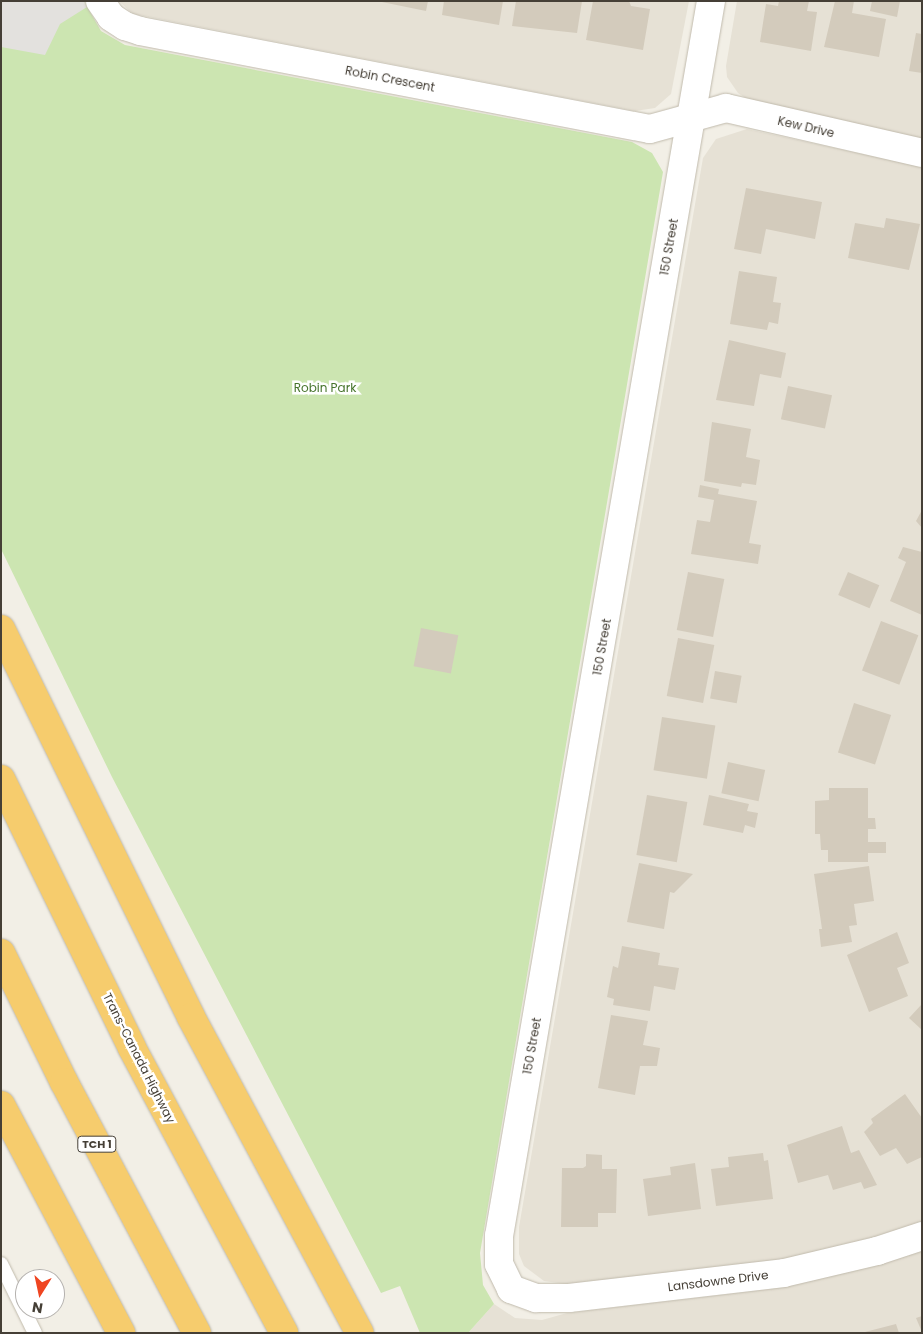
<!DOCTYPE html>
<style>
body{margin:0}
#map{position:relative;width:923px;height:1334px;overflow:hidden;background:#f2efe6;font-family:Poppins,sans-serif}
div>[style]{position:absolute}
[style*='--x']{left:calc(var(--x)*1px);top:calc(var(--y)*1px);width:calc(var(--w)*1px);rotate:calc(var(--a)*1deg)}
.residential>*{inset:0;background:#e6e1d5}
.green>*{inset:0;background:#cce5b1}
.parking>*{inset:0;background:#e3e1de}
.building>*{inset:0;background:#d3cbbc;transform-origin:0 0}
.roads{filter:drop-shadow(0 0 1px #c0baac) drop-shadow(0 0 1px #c0baac)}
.service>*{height:14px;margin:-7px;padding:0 7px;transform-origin:7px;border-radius:7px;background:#fff}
.minor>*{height:28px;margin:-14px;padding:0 14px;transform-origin:14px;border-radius:14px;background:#fff}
.motorway>*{height:28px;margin:-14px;padding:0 14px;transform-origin:14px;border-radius:14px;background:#f6cc6d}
span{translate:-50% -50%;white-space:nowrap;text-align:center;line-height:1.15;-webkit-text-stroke:5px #fff;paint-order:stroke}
.shield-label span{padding:1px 4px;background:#fff;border:1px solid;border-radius:4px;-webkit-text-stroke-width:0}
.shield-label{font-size:11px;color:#453f36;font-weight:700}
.street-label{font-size:12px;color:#453f36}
.park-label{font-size:12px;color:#46742c}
.frame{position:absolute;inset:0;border:2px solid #453f36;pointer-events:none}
.north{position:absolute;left:15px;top:1269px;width:50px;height:50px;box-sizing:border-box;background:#fff;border:1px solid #b5b2af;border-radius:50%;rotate:190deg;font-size:14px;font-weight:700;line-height:20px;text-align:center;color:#453f36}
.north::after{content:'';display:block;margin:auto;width:18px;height:22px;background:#ef4521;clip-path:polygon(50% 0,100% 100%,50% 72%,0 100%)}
</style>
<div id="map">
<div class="residential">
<div style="clip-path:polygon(119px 1px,689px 1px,671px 94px,655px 108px,635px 111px,133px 14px)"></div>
<div style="clip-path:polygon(737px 1px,922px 1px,922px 141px,747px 99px,738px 93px,727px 77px,726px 66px)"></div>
<div style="clip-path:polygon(747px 129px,922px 167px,922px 1223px,871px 1241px,781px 1262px,572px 1285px,544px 1281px,524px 1266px,519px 1254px,519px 1227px,703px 158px,716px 139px)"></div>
<div style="clip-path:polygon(922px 1249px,922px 1333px,468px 1333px,494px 1304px,515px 1318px,542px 1320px,567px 1313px,770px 1289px)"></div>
</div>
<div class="green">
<div style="clip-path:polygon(1px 1px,84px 1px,101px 31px,125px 45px,632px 142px,652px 153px,663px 172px,480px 1253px,483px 1285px,494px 1304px,468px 1333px,420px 1333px,400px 1286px,381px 1293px,112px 777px,1px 549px)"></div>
</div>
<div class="parking">
<div style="clip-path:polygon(1px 1px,84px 1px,87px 7px,60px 24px,45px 55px,1px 47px)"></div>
</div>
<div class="building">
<div style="clip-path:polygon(377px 1px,428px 1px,426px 11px)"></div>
<div style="clip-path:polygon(444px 1px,503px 1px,499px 25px,442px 15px)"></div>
<div style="clip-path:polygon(516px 1px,582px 1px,577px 33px,512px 26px)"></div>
<div style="clip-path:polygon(593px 1px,629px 1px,631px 6px,650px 9px,643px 50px,586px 40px)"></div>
<div style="clip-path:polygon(779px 1px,809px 1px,807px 11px,817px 12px,811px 51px,760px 42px,766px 4px,778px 6px)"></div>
<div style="clip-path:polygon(835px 1px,854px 1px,852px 13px,886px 19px,879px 57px,824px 47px)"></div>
<div style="clip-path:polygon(872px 1px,900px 1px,897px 17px,870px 11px)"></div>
<div style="clip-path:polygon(916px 33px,922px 34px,922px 73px,909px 71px)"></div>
<div style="clip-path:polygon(746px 188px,822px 202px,815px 239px,766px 229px,761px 254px,734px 249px)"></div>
<div style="clip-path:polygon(886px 218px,920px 224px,909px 270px,848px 258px,855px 223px,884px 228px)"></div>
<div style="clip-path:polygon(739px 271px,777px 277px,773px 302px,781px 303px,778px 324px,769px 322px,767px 330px,730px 324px)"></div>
<div style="clip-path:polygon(729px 340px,786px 353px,781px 378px,760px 374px,754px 406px,716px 400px)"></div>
<div style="left:788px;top:386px;width:45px;height:34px;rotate:12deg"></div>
<div style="clip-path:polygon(712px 422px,751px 429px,746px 457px,760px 460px,756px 485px,742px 483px,741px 487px,704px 481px)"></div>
<div style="clip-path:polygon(700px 485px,719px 489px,718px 494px,757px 501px,749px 543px,761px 545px,758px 564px,691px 554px,697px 520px,710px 522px,714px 500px,698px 497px)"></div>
<div style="clip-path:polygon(922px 510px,922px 528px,916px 521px)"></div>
<div style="clip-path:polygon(903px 547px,922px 552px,922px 615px,890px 601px,906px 562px,898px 558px)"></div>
<div style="left:688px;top:572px;width:37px;height:59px;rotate:11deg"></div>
<div style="left:848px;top:572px;width:34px;height:25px;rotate:23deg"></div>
<div style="left:881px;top:621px;width:40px;height:53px;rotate:21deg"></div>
<div style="left:421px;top:628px;width:38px;height:39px;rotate:11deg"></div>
<div style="left:678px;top:638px;width:37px;height:59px;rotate:11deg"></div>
<div style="left:715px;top:671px;width:27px;height:28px;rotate:10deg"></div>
<div style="left:854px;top:703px;width:39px;height:52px;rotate:18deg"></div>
<div style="left:662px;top:717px;width:54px;height:54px;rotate:9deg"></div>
<div style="left:728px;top:762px;width:38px;height:32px;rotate:12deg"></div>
<div style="clip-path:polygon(829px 788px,868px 788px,868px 818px,875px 818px,876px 829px,868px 829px,868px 842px,886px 842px,886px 853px,868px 853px,868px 862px,828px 862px,828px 850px,821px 850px,820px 834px,815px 834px,815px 801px,829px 800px)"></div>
<div style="left:647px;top:795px;width:41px;height:61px;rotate:10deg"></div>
<div style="clip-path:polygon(709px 795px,749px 804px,747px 811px,758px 813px,755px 828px,745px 825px,743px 833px,703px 825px)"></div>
<div style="clip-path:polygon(639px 863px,693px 874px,674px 893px,670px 892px,664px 929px,627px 922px)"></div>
<div style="clip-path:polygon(869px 866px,874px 901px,854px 904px,857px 925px,849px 926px,852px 942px,821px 947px,819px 929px,822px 929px,814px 874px)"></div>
<div style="clip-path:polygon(897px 932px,909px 963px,897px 968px,908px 996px,869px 1012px,847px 955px)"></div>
<div style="clip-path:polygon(622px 946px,660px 953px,658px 965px,679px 968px,675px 990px,654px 986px,650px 1011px,613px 1005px,614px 999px,607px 997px,613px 966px,618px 968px)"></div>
<div style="clip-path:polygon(922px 1004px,922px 1030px,909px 1018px)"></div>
<div style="clip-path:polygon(611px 1015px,648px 1021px,643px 1045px,660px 1048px,657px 1066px,640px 1066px,635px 1095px,598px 1088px)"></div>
<div style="clip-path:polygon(905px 1094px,922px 1118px,922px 1157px,907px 1164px,896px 1148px,880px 1156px,864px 1132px,873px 1123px,871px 1119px)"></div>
<div style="clip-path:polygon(842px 1126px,851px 1153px,859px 1150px,877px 1185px,864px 1189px,861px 1182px,833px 1190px,828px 1175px,798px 1183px,787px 1145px)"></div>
<div style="clip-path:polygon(763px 1153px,764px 1161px,768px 1160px,773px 1199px,716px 1206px,711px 1169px,729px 1167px,728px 1157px)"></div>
<div style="clip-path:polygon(586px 1154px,602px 1155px,602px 1169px,617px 1169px,616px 1213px,598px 1213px,598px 1227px,561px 1227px,562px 1168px,583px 1168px,586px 1166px)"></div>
<div style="clip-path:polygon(695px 1163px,701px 1209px,648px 1216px,643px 1179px,671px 1175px,670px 1167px)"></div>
<div style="clip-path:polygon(922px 1316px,922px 1332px,916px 1318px)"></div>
<div style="clip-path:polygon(896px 1324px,899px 1333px,865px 1333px,865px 1332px)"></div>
</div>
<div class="roads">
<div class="service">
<div style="--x:1;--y:1264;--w:77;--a:63.8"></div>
</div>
<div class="minor">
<div style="--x:100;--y:1;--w:19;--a:55"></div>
<div style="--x:111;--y:17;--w:17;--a:33"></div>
<div style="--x:125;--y:26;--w:16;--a:18"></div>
<div style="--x:140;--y:31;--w:519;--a:10.88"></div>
<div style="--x:650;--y:129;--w:79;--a:-15.4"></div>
<div style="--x:726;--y:108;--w:201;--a:12.9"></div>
<div style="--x:711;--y:1;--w:1253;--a:99.74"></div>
<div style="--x:499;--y:1236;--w:28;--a:90"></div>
<div style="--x:499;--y:1264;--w:28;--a:64"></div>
<div style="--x:511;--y:1289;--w:27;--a:20"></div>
<div style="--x:536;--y:1298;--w:33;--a:0"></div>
<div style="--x:569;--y:1298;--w:216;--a:-6.6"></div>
<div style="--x:784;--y:1273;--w:96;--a:-13.3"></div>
<div style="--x:877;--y:1251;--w:47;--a:-18.4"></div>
</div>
<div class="motorway">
<div style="--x:1;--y:629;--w:432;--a:63.9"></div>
<div style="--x:191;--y:1017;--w:358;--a:61.9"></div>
<div style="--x:1;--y:779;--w:299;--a:64"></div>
<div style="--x:132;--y:1048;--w:323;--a:61.9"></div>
<div style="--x:1;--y:953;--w:144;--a:64"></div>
<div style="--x:64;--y:1082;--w:284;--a:62.1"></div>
<div style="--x:1;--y:1105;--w:258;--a:62.2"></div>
</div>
</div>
<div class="shield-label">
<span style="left:97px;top:1144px">TCH 1</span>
</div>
<div class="street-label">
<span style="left:390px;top:79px;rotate:11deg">Robin Crescent</span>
<span style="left:806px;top:127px;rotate:13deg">Kew Drive</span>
<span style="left:669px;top:247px;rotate:-80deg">150 Street</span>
<span style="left:602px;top:647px;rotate:-80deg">150 Street</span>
<span style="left:532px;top:1046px;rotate:-80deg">150 Street</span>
<span style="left:139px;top:1058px;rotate:63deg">Trans-Canada Highway</span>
<span style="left:718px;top:1281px;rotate:-7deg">Lansdowne Drive</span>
</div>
<div class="park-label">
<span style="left:325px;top:388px">Robin Park</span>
</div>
<div class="frame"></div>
<div class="north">N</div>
</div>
